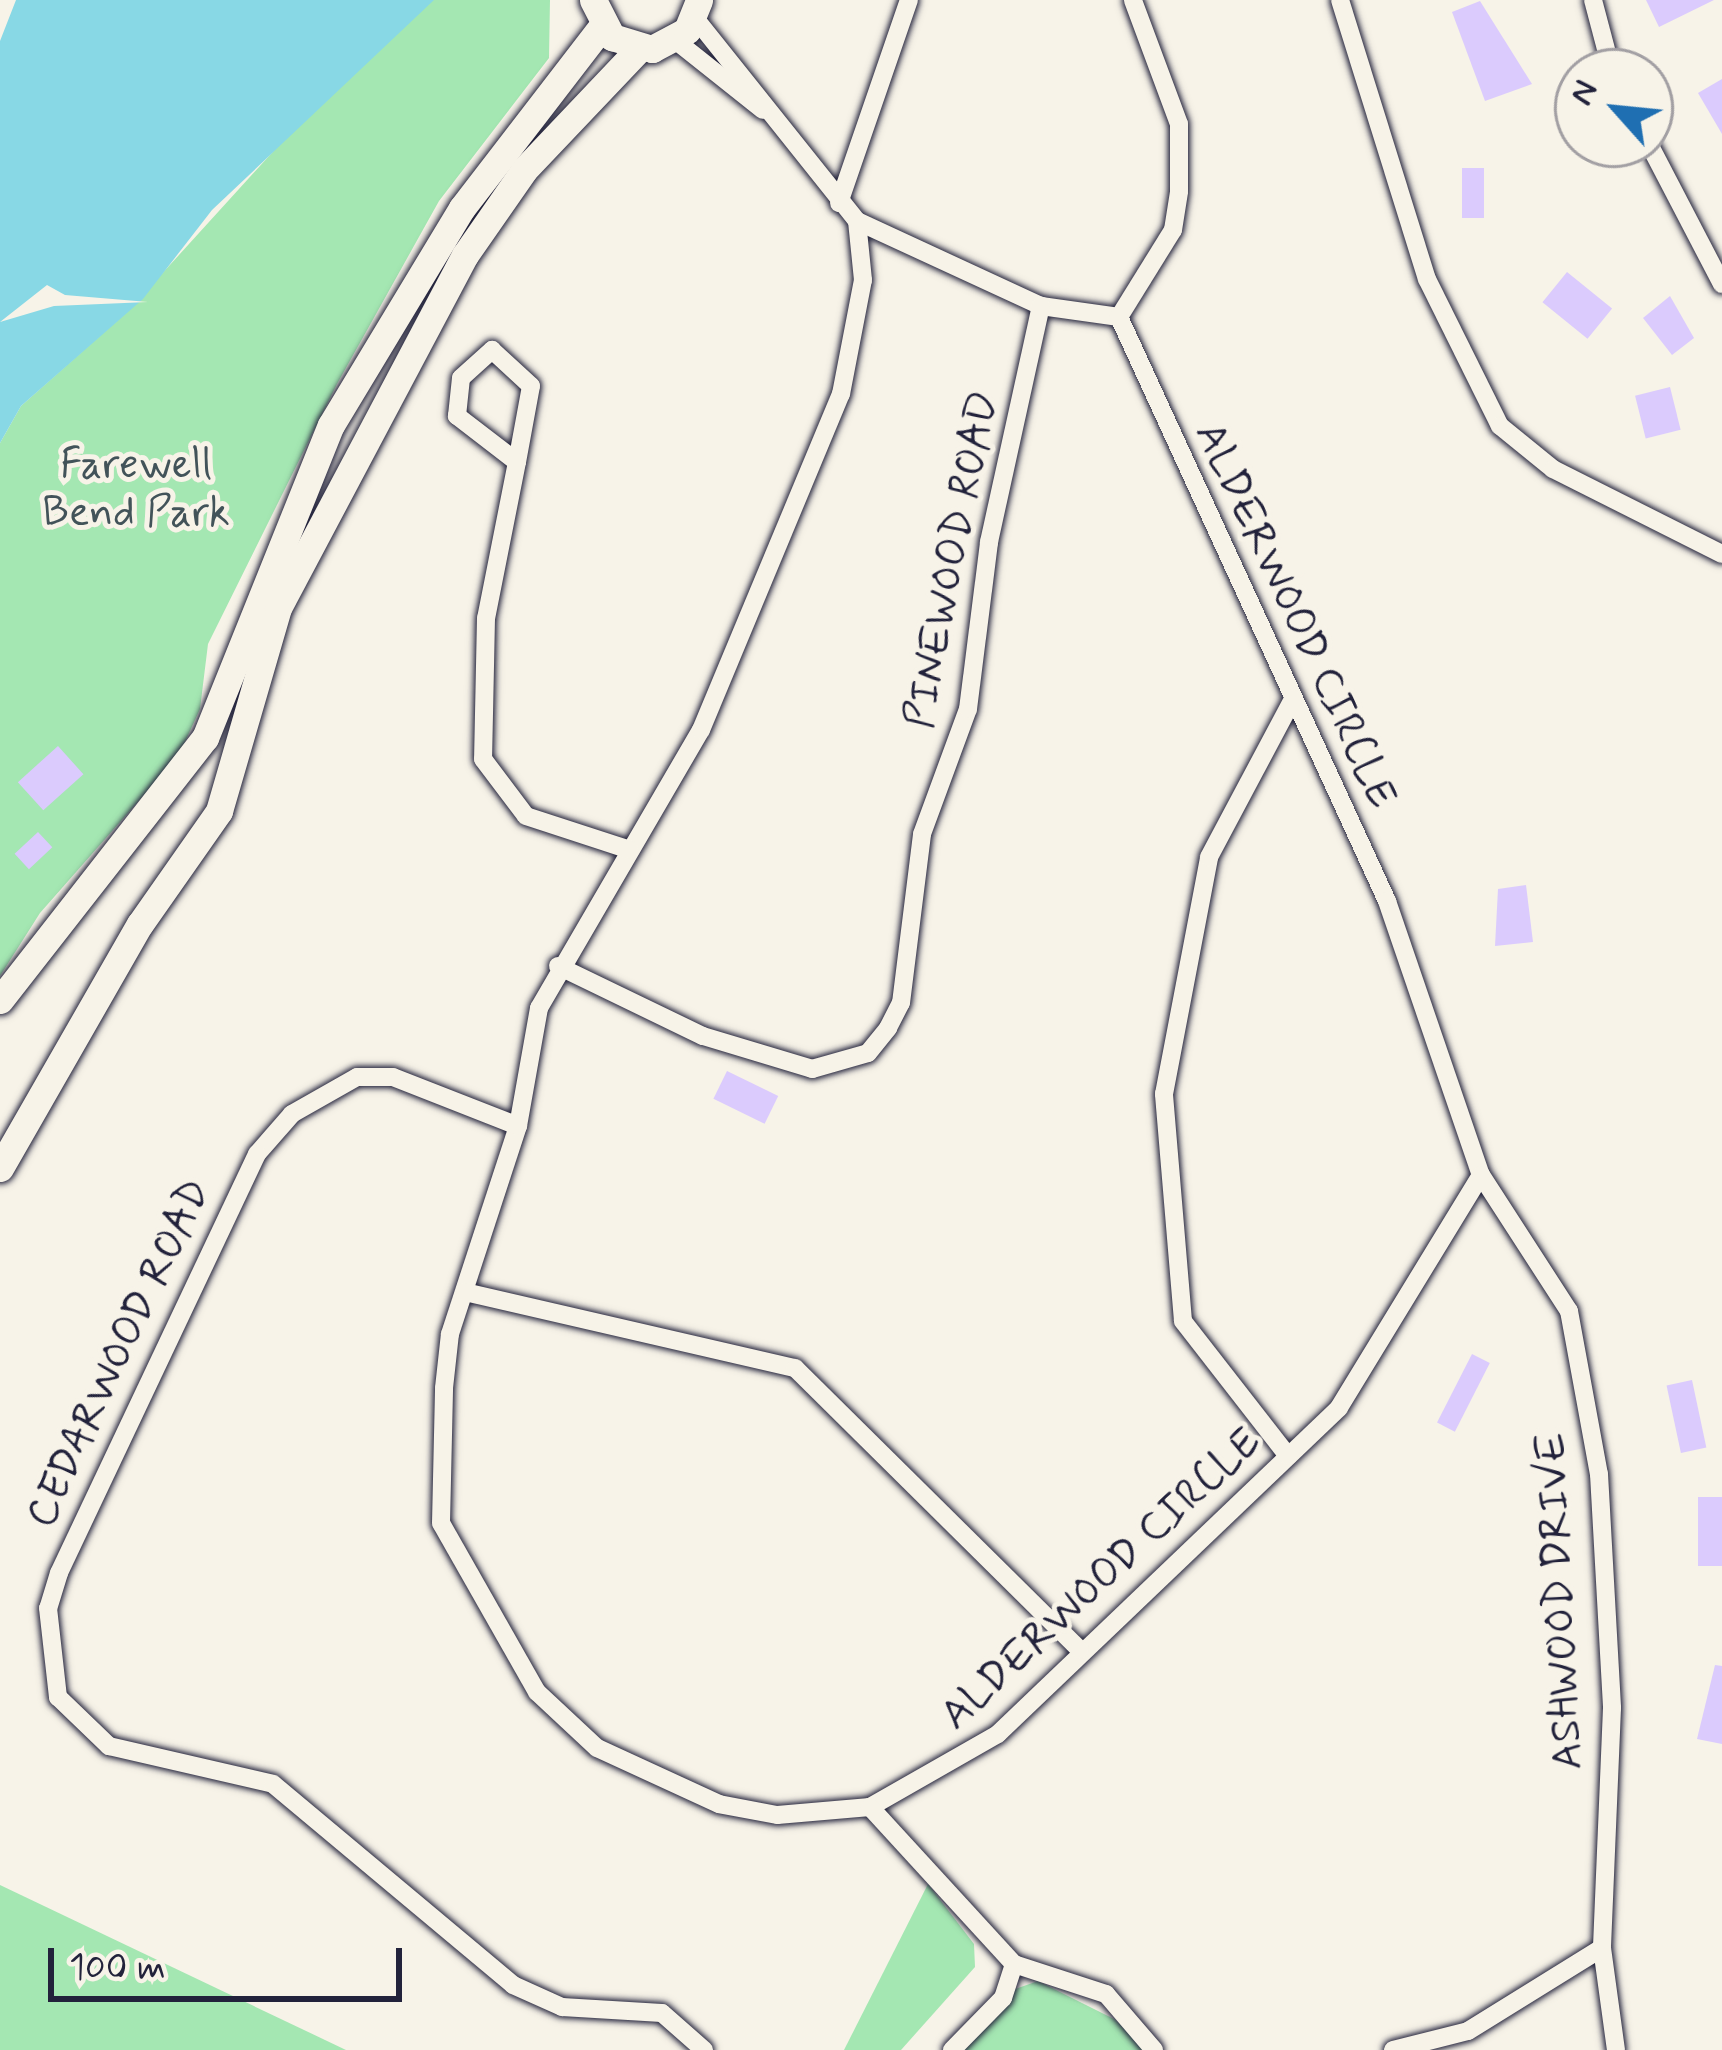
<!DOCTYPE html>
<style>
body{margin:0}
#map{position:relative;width:1722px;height:2050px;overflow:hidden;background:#f7f3e8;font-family:Mynerve,sans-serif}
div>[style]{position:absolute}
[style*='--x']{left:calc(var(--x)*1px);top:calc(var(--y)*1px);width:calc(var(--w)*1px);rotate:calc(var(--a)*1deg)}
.green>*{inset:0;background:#a4e7b2}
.water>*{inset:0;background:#88d8e5}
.pier>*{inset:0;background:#f7f3e8}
.building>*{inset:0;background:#dbcbfd;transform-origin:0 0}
.roads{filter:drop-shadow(0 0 3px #22223b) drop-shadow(0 0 3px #22223b)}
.street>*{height:18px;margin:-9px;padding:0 9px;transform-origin:9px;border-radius:9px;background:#f7f3e8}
.secondary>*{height:27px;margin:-13.5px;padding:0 13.5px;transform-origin:13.5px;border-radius:13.5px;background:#f7f3e8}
span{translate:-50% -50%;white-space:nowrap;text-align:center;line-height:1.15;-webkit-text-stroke:10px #f7f3e8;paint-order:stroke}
.park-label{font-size:42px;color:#425359}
.street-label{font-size:42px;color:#22223b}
.north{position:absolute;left:1554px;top:48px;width:120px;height:120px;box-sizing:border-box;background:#f7f3e8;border:3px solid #a29fa3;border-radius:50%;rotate:297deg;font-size:33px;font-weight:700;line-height:48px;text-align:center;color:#22223b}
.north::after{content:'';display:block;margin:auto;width:42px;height:54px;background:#1f6fb2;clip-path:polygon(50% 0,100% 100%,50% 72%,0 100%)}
.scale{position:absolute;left:48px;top:1948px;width:354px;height:54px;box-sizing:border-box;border:6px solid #22223b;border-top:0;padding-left:15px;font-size:36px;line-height:42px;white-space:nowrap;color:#22223b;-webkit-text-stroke:9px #f7f3e8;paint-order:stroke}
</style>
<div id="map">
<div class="green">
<div style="clip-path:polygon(411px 0,550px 0,549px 58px,439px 201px,337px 384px,208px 644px,200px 709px,179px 755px,40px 913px,0 976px,0 443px,21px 406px,128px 311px)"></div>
<div style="clip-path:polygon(928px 1884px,974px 1944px,975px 1967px,901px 2050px,844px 2050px)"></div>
<div style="clip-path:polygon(0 1885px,346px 2050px,0 2050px)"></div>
<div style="clip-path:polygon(1038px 1981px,1114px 2019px,1151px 2050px,960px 2050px,1015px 1989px)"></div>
</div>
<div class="water">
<div style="clip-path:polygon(16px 0,434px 0,212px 210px,143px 299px,21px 406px,0 443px,0 41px)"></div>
</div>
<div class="pier">
<div style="clip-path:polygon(47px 285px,65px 295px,148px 302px,54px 306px,0 322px)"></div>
</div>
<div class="building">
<div style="clip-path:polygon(1646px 0,1714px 0,1659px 27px)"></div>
<div style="clip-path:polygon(1480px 1px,1532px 84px,1485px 101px,1452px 12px)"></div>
<div style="clip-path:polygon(1722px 79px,1722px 134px,1698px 93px)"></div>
<div style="left:1462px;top:168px;width:22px;height:50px"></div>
<div style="left:1567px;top:272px;width:58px;height:39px;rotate:39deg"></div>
<div style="clip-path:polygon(1670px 296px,1694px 338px,1672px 355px,1643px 318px)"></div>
<div style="left:1670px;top:387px;width:44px;height:36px;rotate:76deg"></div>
<div style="left:58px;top:746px;width:38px;height:54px;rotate:48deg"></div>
<div style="left:38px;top:832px;width:21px;height:32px;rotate:47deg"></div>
<div style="clip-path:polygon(1526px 885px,1533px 942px,1495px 946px,1498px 889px)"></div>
<div style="left:727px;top:1071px;width:57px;height:31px;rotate:26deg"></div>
<div style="left:1472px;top:1354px;width:20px;height:77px;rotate:27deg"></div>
<div style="left:1692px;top:1380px;width:69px;height:26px;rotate:78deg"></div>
<div style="left:1722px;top:1497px;width:69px;height:24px;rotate:90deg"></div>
<div style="clip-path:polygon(1715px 1665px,1722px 1666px,1722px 1744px,1697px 1739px)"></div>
</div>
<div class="roads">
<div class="street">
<div style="--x:1340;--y:0;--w:292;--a:72.7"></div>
<div style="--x:1427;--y:279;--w:164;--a:63.6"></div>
<div style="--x:1500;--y:426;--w:68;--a:39.1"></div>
<div style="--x:1553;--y:469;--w:189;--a:26.7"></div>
<div style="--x:1593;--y:0;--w:74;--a:75.2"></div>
<div style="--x:695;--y:18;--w:260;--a:51.4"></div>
<div style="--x:857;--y:221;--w:203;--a:24.8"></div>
<div style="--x:1041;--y:306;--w:79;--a:8"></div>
<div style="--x:1119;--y:317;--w:643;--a:65.35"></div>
<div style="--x:1387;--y:901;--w:290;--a:71.1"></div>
<div style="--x:1481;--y:1175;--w:273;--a:121.4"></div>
<div style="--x:1339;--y:1408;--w:472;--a:136.3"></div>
<div style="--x:998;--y:1734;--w:147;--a:150.3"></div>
<div style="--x:870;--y:1807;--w:93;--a:175.1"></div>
<div style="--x:777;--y:1815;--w:59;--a:-169.3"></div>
<div style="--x:719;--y:1804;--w:134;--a:-155.3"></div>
<div style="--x:597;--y:1748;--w:82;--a:-137"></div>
<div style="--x:537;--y:1692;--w:194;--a:-119.6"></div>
<div style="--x:441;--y:1523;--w:135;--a:-88.7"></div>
<div style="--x:444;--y:1388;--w:54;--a:-83.7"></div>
<div style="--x:450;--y:1334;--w:219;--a:-71.9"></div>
<div style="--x:518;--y:1126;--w:120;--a:-79.9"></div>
<div style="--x:539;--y:1008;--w:322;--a:-59.8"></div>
<div style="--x:701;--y:730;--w:364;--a:-67.4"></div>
<div style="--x:841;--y:394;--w:116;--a:-79.1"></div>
<div style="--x:863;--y:280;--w:59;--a:-95.8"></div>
<div style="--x:675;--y:40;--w:112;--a:38.5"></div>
<div style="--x:1649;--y:144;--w:158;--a:62.5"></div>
<div style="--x:839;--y:203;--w:215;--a:-71"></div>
<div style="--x:1119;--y:317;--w:102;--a:-58.2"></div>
<div style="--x:1173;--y:230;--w:39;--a:-81"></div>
<div style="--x:1179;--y:191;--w:67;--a:-90"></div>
<div style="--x:1179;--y:124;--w:132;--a:-110.4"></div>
<div style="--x:517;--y:462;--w:76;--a:-142.5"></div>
<div style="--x:457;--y:416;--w:38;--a:-84"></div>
<div style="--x:461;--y:378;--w:42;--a:-42.1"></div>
<div style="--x:492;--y:350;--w:53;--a:42.7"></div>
<div style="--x:531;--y:386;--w:77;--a:100.4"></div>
<div style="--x:517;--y:462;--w:159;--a:101.2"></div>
<div style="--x:486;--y:618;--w:141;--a:91.2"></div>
<div style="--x:483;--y:759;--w:71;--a:53"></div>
<div style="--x:526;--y:816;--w:109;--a:18.1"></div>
<div style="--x:558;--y:966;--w:161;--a:25.8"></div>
<div style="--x:703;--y:1036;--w:114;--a:16.8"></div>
<div style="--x:812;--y:1069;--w:58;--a:-15.9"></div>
<div style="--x:868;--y:1053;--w:32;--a:-51"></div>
<div style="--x:888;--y:1028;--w:28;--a:-63"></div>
<div style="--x:901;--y:1003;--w:170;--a:-82.9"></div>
<div style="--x:922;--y:834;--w:133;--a:-69.8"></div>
<div style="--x:968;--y:709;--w:168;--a:-82.8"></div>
<div style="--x:989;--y:542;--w:242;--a:-77.6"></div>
<div style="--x:518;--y:1126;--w:134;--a:-158.6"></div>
<div style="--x:393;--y:1077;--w:36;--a:180"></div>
<div style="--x:357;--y:1077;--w:75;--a:150.4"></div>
<div style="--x:292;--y:1114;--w:53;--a:131.2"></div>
<div style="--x:257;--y:1154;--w:463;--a:115.3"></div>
<div style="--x:59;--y:1573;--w:37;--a:107"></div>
<div style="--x:48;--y:1608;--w:90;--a:83.6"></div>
<div style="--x:58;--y:1697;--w:71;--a:43.9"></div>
<div style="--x:109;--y:1746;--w:168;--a:13"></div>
<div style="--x:273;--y:1784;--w:313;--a:39.9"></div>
<div style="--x:513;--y:1985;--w:54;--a:24.2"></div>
<div style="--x:562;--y:2007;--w:100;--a:3.4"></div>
<div style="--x:662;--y:2013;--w:56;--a:41.4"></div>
<div style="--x:1481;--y:1175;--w:162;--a:57.1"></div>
<div style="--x:1569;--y:1311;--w:166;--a:79.6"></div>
<div style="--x:1599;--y:1474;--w:234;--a:86.8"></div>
<div style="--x:1612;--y:1708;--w:240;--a:92.4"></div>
<div style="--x:1602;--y:1948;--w:103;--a:82.2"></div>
<div style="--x:465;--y:1292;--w:339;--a:13"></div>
<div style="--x:795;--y:1368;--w:400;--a:44.7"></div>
<div style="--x:1288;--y:1456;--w:171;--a:-127.9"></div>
<div style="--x:1183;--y:1321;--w:228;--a:-94.8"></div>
<div style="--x:1164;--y:1094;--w:241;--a:-79.2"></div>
<div style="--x:1209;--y:857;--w:179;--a:-62"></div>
<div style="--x:870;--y:1807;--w:213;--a:47.5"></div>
<div style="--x:1014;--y:1964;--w:97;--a:18.1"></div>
<div style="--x:1106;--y:1994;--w:74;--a:49.4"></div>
<div style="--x:952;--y:2050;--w:73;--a:-45.6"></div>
<div style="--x:1003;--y:1998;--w:36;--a:-72"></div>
<div style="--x:1393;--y:2050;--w:77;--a:-14.2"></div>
<div style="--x:1468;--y:2031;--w:158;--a:-31.8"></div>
</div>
<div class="secondary">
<div style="--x:593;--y:0;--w:42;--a:62.8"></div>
<div style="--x:612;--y:37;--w:42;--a:16.7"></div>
<div style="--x:652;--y:49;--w:40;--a:-28"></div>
<div style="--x:687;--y:30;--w:32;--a:-68"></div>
<div style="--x:0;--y:1000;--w:333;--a:-52"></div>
<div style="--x:205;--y:738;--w:337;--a:-68.1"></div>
<div style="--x:331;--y:425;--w:253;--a:-58.9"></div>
<div style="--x:462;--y:208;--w:230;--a:-52.4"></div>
<div style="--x:0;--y:1168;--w:281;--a:-60.2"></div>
<div style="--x:140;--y:924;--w:138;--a:-55"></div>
<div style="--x:219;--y:811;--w:211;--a:-73.8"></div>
<div style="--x:278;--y:608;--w:399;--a:-62.1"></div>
<div style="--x:465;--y:255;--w:103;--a:-55.2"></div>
<div style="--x:524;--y:170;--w:167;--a:-46.5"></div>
</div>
</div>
<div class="park-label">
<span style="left:136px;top:490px">Farewell<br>Bend Park</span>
</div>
<div class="street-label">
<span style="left:953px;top:560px;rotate:-79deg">PINEWOOD ROAD</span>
<span style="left:1294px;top:616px;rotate:65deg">ALDERWOOD CIRCLE</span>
<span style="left:120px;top:1354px;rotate:-65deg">CEDARWOOD ROAD</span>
<span style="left:1102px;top:1580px;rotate:-43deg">ALDERWOOD CIRCLE</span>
<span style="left:1561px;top:1601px;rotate:-93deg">ASHWOOD DRIVE</span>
</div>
<div class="north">N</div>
<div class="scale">100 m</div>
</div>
